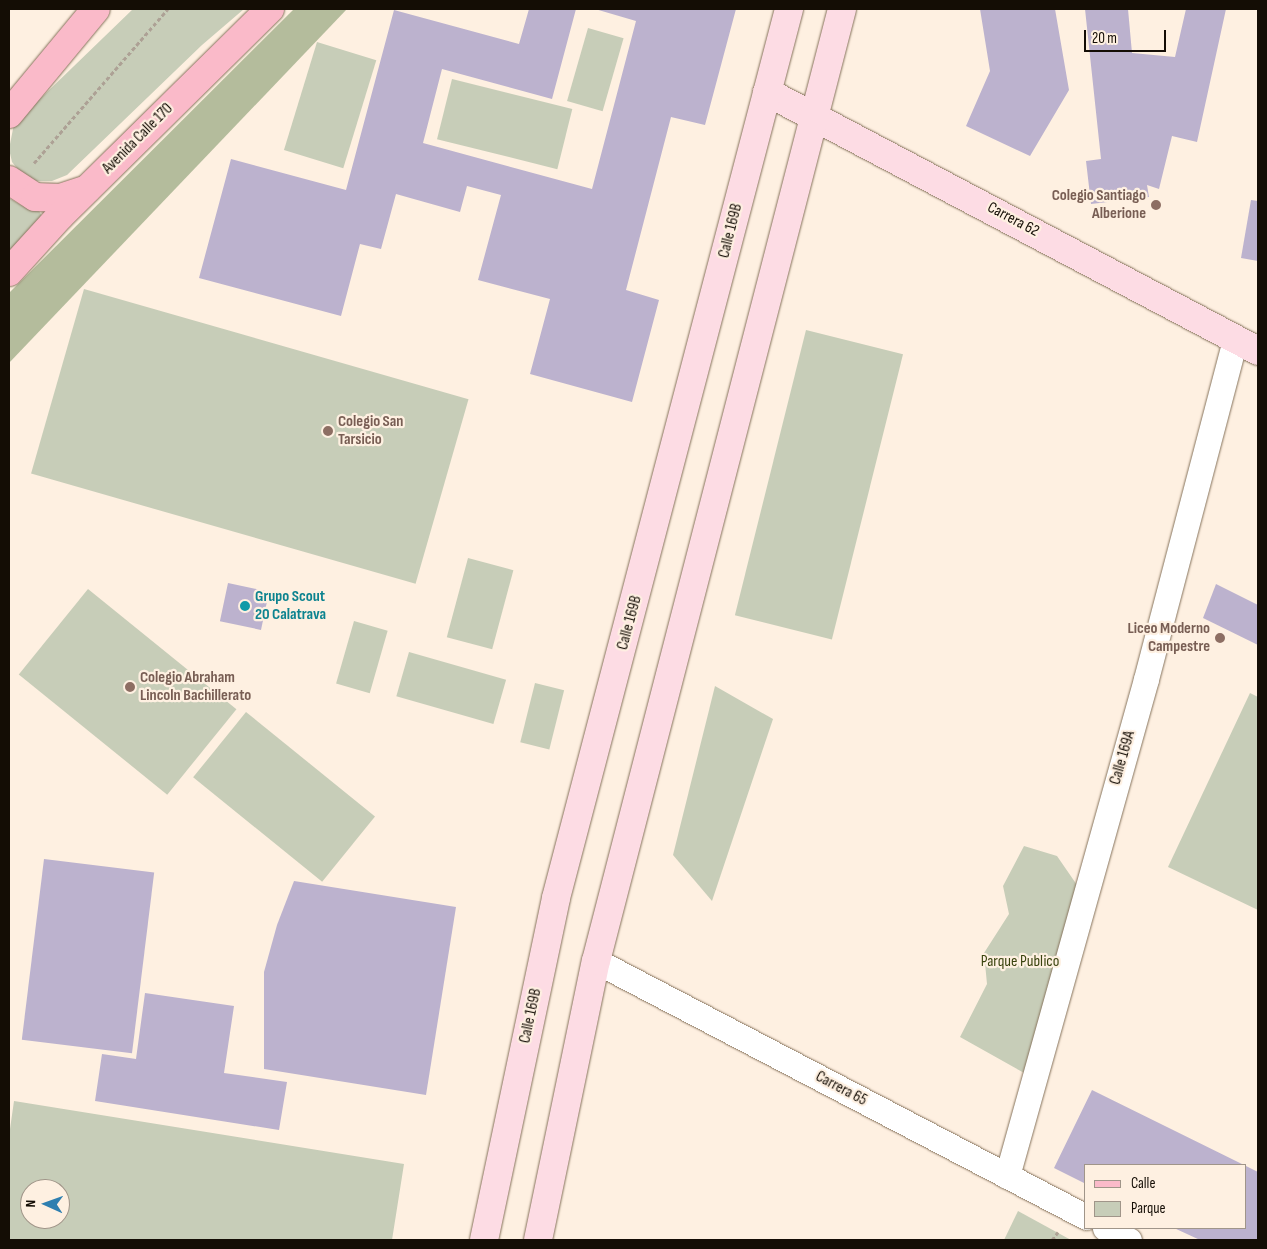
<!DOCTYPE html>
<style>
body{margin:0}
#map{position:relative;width:1267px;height:1249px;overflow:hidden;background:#fef0e1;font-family:"Sofia Sans Condensed",sans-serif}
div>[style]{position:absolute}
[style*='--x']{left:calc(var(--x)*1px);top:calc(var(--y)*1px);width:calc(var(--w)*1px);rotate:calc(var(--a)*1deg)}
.green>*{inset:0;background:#c7cdb8;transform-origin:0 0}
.forest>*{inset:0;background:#b4bc9c}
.building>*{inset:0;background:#bcb2ce;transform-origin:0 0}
.path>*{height:3px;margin-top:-1.5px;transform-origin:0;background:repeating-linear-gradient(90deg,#ada195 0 4px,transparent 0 6.5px)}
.roads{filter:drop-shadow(0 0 1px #86735c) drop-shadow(0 0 1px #86735c)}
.street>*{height:25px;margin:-12.5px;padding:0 12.5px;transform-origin:12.5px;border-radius:12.5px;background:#fff}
.secondary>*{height:28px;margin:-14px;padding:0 14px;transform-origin:14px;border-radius:14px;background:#fddce4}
.primary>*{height:28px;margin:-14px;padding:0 14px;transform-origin:14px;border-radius:14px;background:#fabac9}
.dots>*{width:14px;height:14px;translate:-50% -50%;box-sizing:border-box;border:2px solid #fef0e1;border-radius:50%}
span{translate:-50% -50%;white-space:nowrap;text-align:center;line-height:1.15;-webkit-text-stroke:4.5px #fef0e1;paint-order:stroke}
.street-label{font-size:16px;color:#140d05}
.education-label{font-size:16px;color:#785e54;font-weight:700}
.right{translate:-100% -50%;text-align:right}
.left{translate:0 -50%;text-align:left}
.culture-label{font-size:16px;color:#0d838f;font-weight:700}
.park-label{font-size:16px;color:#3a430e}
.frame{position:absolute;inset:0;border:10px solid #140d05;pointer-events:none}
.legend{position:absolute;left:1084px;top:1164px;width:162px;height:65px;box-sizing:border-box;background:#fef0e1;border:1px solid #a09589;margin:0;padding:6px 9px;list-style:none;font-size:15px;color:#140d05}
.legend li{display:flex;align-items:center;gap:10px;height:25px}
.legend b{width:25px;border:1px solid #a09589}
.north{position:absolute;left:20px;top:1179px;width:50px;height:50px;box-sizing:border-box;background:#fef0e1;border:1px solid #a09589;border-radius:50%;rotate:272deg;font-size:14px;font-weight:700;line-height:20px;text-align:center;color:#140d05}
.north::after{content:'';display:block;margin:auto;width:18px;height:22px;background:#2e7fb0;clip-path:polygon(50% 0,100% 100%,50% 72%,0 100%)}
.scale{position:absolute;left:1084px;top:30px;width:82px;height:22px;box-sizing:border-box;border:2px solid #140d05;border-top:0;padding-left:6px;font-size:15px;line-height:18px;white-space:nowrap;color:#140d05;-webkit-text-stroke:4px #fef0e1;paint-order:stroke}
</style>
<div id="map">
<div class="green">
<div style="clip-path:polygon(133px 9px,244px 9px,202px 45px,67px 175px,52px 181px,36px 181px,20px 172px,12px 162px,9px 149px,14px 124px)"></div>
<div style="left:588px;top:28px;width:37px;height:76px;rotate:16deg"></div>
<div style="left:317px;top:42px;width:62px;height:113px;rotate:17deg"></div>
<div style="left:452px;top:79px;width:124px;height:62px;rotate:14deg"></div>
<div style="clip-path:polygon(9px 198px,26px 208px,39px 211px,42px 216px,9px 255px)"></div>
<div style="left:84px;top:289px;width:400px;height:192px;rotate:16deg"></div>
<div style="left:806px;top:330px;width:100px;height:294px;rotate:14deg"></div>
<div style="left:468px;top:558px;width:47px;height:82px;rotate:15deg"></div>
<div style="left:88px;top:589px;width:191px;height:110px;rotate:39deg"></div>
<div style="left:354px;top:621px;width:35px;height:65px;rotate:16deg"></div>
<div style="left:409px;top:652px;width:101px;height:46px;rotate:16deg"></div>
<div style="left:535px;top:683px;width:30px;height:61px;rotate:14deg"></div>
<div style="clip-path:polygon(715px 686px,773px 719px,712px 901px,673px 855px)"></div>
<div style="clip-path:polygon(1250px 693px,1258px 697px,1258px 910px,1168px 867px)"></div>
<div style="left:246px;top:712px;width:166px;height:84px;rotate:39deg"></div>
<div style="clip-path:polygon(1024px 846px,1057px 856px,1077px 885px,1026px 1074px,960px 1037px,987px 984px,984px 953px,1009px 914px,1003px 886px)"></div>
<div style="clip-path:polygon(evenodd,14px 1101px,404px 1164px,392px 1240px,9px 1240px,9px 1136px,14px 1101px,30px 1189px,60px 1189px,60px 1219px,30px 1219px,30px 1189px)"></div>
<div style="clip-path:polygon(1018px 1211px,1071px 1240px,1004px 1240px)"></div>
</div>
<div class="forest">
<div style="clip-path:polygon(294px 9px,347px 9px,9px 363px,9px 293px)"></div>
</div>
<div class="building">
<div style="clip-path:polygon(529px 9px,576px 9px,552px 99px,442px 69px,423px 143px,592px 189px,636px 21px,595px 9px,736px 9px,705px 125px,671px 117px,626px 290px,659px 300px,632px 402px,530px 374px,550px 299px,478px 280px,501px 195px,467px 186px,460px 212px,396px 194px,381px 249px,360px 244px,341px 316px,199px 278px,231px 159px,346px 190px,394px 10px,519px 44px)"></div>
<div style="clip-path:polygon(980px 9px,1055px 9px,1069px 90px,1030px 156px,966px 126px,990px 71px)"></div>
<div style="clip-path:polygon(1085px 9px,1128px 9px,1132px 53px,1175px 57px,1186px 9px,1226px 9px,1197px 142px,1172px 136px,1159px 189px,1147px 185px,1149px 197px,1091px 204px,1086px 161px,1101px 159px)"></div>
<div style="clip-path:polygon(1251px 200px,1258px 201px,1258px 261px,1241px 258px)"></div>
<div style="left:228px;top:583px;width:42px;height:39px;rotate:12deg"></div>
<div style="clip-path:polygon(1216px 584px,1258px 605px,1258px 645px,1203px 618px)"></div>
<div style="left:44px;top:859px;width:111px;height:182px;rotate:7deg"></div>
<div style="clip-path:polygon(294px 881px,456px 907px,426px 1095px,264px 1069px,264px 972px,277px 925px)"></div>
<div style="clip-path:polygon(145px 993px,234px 1006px,224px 1073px,287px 1082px,279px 1130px,95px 1101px,102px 1054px,136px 1059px)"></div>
<div style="clip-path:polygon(1092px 1090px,1244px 1165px,1086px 1165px,1086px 1184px,1054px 1168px)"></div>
<div style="clip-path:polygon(1246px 1166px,1258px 1172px,1258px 1240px,1200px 1240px,1174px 1228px,1246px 1228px)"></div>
</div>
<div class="path">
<div style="--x:34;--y:163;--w:204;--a:-49"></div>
<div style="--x:1052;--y:1240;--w:10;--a:-53"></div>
</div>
<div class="roads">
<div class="street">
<div style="--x:596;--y:961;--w:553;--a:27.58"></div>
<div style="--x:1007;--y:1176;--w:516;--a:-74.37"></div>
<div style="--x:1146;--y:679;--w:351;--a:-75.3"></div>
<div style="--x:1105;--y:1228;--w:27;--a:27"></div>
</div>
<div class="secondary">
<div style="--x:767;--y:92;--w:555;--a:27.81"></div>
<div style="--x:484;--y:1240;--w:349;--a:-78.1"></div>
<div style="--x:556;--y:898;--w:919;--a:-75.31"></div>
<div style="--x:538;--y:1240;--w:285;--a:-78.3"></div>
<div style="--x:596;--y:961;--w:983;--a:-75.51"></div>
</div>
<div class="primary">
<div style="--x:9;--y:114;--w:136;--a:-50.4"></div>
<div style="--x:9;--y:180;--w:31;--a:33"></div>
<div style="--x:35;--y:197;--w:25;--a:2"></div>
<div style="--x:60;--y:198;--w:28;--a:-18"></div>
<div style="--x:9;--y:272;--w:76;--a:-47.7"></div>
<div style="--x:60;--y:216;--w:295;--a:-44.6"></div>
</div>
</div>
<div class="dots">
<div style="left:1156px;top:205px;background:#8d6e63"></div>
<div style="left:328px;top:431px;background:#8d6e63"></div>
<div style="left:245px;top:606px;background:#0f9aa8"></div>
<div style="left:1220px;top:638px;background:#8d6e63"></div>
<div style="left:130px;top:687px;background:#8d6e63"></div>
</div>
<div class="street-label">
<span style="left:138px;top:139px;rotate:-45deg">Avenida Calle 170</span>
<span style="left:1013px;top:220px;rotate:28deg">Carrera 62</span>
<span style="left:731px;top:231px;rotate:-76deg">Calle 169B</span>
<span style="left:630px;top:623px;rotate:-75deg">Calle 169B</span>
<span style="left:1123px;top:758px;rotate:-74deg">Calle 169A</span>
<span style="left:531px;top:1016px;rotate:-78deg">Calle 169B</span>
<span style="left:841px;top:1089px;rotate:28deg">Carrera 65</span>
</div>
<div class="education-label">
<span class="right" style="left:1146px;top:205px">Colegio Santiago<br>Alberione</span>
<span class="left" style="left:338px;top:431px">Colegio San<br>Tarsicio</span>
<span class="right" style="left:1210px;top:638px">Liceo Moderno<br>Campestre</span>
<span class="left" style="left:140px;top:687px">Colegio Abraham<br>Lincoln Bachillerato</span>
</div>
<div class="culture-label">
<span class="left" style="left:255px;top:606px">Grupo Scout<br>20 Calatrava</span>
</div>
<div class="park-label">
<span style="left:1020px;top:962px">Parque Publico</span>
</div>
<div class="frame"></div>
<ul class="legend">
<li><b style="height:6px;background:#fabac9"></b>Calle</li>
<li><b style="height:14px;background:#c7cdb8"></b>Parque</li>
</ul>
<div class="north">N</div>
<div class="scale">20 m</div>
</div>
